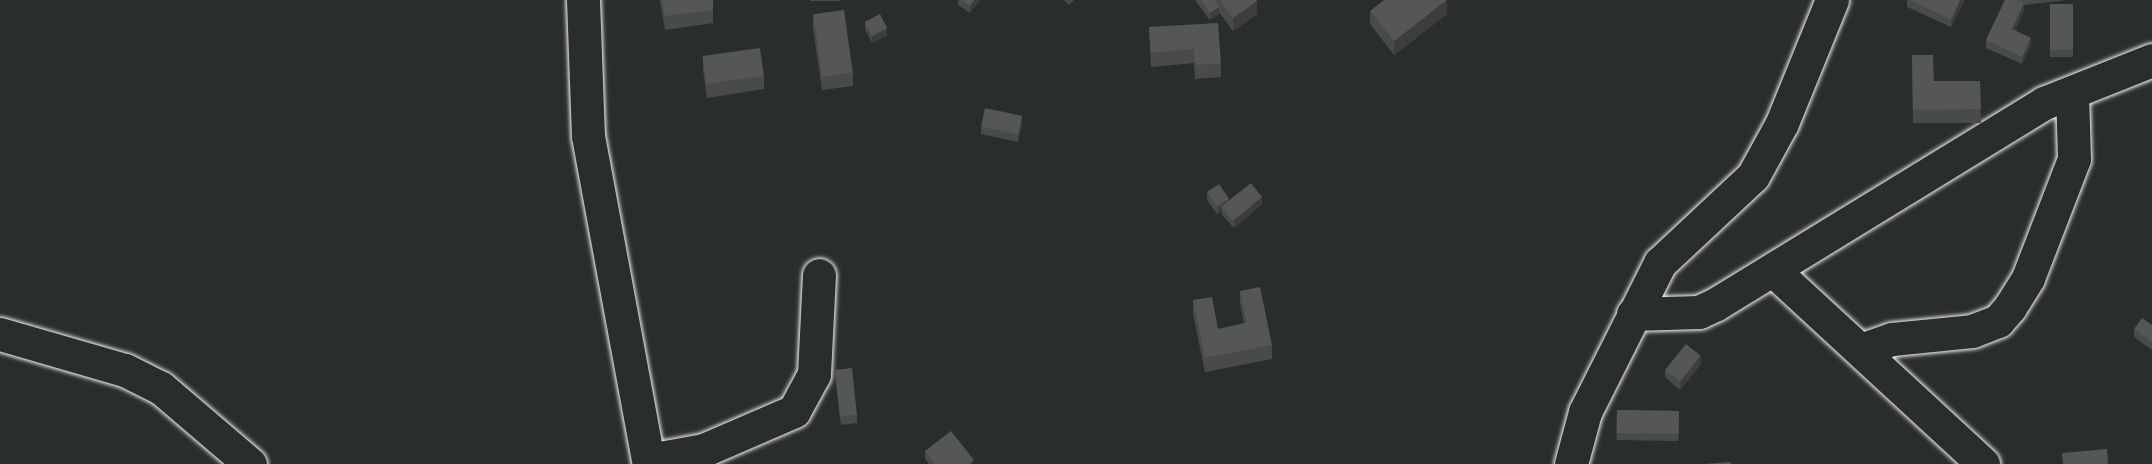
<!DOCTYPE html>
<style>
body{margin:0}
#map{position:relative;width:2152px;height:464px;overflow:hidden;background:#2a2d2e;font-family:Itim,sans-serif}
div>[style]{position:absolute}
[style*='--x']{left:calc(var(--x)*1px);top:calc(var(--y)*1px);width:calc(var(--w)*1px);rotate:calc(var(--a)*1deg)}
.roads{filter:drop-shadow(0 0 2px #f4f1e8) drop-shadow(0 0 2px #f4f1e8)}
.minor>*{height:33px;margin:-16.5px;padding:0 16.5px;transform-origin:16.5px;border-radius:16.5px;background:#2a2d2e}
.wall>*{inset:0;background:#494b4a;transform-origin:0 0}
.shaded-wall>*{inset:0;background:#3c3d3c}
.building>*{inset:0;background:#555756;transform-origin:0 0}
span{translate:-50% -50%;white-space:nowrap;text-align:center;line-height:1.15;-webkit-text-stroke:4.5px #2a2d2e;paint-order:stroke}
</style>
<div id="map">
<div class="roads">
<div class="minor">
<div style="--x:583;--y:0;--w:136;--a:87.9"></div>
<div style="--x:588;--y:136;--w:334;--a:79.5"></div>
<div style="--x:1773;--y:270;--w:286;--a:42.7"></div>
<div style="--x:1633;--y:314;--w:66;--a:-1.7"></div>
<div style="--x:1699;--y:312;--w:19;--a:-25"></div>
<div style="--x:1716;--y:304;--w:385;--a:-31.5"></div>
<div style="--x:2044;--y:103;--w:116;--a:-21.7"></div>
<div style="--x:0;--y:334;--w:130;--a:16.1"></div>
<div style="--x:125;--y:370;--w:40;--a:26.6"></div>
<div style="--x:161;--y:388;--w:117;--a:40.5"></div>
<div style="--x:1863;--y:349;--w:31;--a:-19"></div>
<div style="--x:1892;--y:339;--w:80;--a:-5.7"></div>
<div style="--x:1972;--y:331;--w:28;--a:-21"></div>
<div style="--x:1998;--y:321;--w:18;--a:-49"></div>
<div style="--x:2010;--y:307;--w:34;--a:-58"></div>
<div style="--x:2028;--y:278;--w:128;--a:-68.9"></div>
<div style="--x:2074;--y:159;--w:66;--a:-91.7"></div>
<div style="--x:649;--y:460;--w:56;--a:-10.3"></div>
<div style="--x:704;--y:450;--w:98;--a:-23.4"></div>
<div style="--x:794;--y:411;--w:42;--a:-61.6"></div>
<div style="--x:814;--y:374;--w:99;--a:-87.1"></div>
<div style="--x:1571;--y:464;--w:54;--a:-74.9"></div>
<div style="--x:1585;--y:412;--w:167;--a:-63.3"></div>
<div style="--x:1660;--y:263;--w:127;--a:-43.1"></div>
<div style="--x:1753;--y:176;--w:60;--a:-61.3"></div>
<div style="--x:1782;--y:123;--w:133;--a:-67.9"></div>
</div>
</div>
<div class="wall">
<div style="clip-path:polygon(660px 0,713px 0,713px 23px,665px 30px)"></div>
<div style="left:810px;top:0;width:30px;height:1px"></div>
<div style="clip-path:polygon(958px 0,980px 0,970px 13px,958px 5px)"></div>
<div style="clip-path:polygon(1064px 0,1074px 0,1069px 5px)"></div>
<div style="clip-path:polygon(1195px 0,1257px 0,1257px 14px,1233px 31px,1219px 12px,1219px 14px,1210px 20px)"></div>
<div style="clip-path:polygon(1907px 0,1964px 0,1964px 1px,1951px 27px,1907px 7px)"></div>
<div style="clip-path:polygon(2005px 0,2067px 0,2024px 5px,2024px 11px,2015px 30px,2031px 45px,2022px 64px,1986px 48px,1986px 40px)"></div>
<div style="left:2050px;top:4px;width:23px;height:53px"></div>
<div style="clip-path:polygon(1370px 11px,1447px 14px,1394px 55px,1370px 24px)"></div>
<div style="clip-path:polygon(813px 14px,853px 72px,853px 86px,822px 90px,813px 28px)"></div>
<div style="clip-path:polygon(865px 21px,887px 36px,872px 43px,865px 29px)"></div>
<div style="clip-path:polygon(1149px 27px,1221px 63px,1221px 77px,1195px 79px,1194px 63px,1151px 67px)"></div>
<div style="clip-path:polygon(1912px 55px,1934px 81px,1980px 81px,1981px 123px,1913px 123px)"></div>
<div style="clip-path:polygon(703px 56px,764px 76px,764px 89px,707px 98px,703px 70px)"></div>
<div style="clip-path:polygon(1022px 124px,1018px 142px,981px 134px,981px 127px)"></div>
<div style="clip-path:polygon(1207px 192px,1229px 202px,1262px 204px,1234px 228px,1222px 215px,1222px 211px,1217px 214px,1207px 200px)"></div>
<div style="clip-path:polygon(1240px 291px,1272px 345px,1272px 359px,1205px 372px,1193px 314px,1193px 300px,1218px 329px,1244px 323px,1240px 304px)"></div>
<div style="clip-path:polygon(2152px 325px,2152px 350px,2134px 337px,2134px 329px)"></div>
<div style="clip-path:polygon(1701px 364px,1680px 390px,1665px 377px,1665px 370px)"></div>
<div style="clip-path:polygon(835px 369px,857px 415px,857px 423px,841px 425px,835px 377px)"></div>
<div style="left:1617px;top:410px;width:62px;height:30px;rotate:1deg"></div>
<div style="clip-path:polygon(925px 451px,974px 464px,929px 464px,925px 459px)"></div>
</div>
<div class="shaded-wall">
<div style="clip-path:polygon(974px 0,980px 0,970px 13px,970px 6px)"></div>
<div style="clip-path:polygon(1447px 0,1447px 14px,1394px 55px,1394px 41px)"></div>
<div style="clip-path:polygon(1960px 0,1964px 0,1964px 1px,1951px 27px,1951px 20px)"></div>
<div style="clip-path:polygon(1257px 1px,1257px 14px,1233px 31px,1233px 18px)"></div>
<div style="clip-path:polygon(2024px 3px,2024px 11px,2012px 37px,2012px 29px)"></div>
<div style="clip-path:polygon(1219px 7px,1219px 14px,1210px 20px,1210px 13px)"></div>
<div style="clip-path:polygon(887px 28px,887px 36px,872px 43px,872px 35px)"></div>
<div style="clip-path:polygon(2031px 38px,2031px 45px,2022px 64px,2022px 57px)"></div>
<div style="clip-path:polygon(1022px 116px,1022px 124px,1018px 142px,1018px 134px)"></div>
<div style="clip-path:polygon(1262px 197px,1262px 204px,1234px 228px,1234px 221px)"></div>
<div style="clip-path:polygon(1229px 199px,1229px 206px,1222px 208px,1222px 211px,1217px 214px,1217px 207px)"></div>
<div style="clip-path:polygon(1701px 356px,1701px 364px,1680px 390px,1680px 382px)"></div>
</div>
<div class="building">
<div style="clip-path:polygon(662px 0,713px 0,713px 10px,665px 16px)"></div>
<div style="clip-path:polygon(962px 0,974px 0,970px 6px)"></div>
<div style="clip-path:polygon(1201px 0,1214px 0,1219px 7px,1210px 13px)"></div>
<div style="clip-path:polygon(1220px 0,1257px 0,1257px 1px,1233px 18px)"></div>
<div style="clip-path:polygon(1384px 0,1447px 0,1394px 41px,1370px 11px)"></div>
<div style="clip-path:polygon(1910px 0,1960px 0,1951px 20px)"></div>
<div style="clip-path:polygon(2005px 0,2016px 0,2024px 3px,2012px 29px,2031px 38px,2022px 57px,1986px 40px)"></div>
<div style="left:2050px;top:4px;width:23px;height:46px"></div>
<div style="left:844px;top:10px;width:63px;height:31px;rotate:82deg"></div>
<div style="left:880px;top:14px;width:16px;height:17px;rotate:63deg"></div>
<div style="clip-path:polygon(1218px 23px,1221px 63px,1195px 65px,1194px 49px,1151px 53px,1149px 27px)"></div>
<div style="left:760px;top:48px;width:28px;height:58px;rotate:82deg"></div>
<div style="clip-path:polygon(1912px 55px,1933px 55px,1934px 81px,1980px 81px,1981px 109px,1913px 110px)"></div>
<div style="left:985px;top:108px;width:38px;height:19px;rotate:12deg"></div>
<div style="left:1251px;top:183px;width:18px;height:38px;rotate:52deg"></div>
<div style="left:1219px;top:184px;width:18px;height:14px;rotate:56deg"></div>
<div style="clip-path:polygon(1260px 287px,1272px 345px,1205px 358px,1193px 300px,1212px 297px,1218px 329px,1247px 323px,1240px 291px)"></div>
<div style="clip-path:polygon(2142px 318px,2152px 325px,2152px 342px,2134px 329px)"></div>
<div style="left:1686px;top:344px;width:19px;height:33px;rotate:39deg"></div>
<div style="left:852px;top:368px;width:47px;height:17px;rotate:84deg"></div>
<div style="left:1617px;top:410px;width:62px;height:23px;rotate:1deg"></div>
<div style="clip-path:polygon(951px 431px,974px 460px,969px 464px,935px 464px,925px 451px)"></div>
<div style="clip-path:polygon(2107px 449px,2108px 464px,2063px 464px,2062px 453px)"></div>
<div style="clip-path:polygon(1731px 462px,1731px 464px,1703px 464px)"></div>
</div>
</div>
